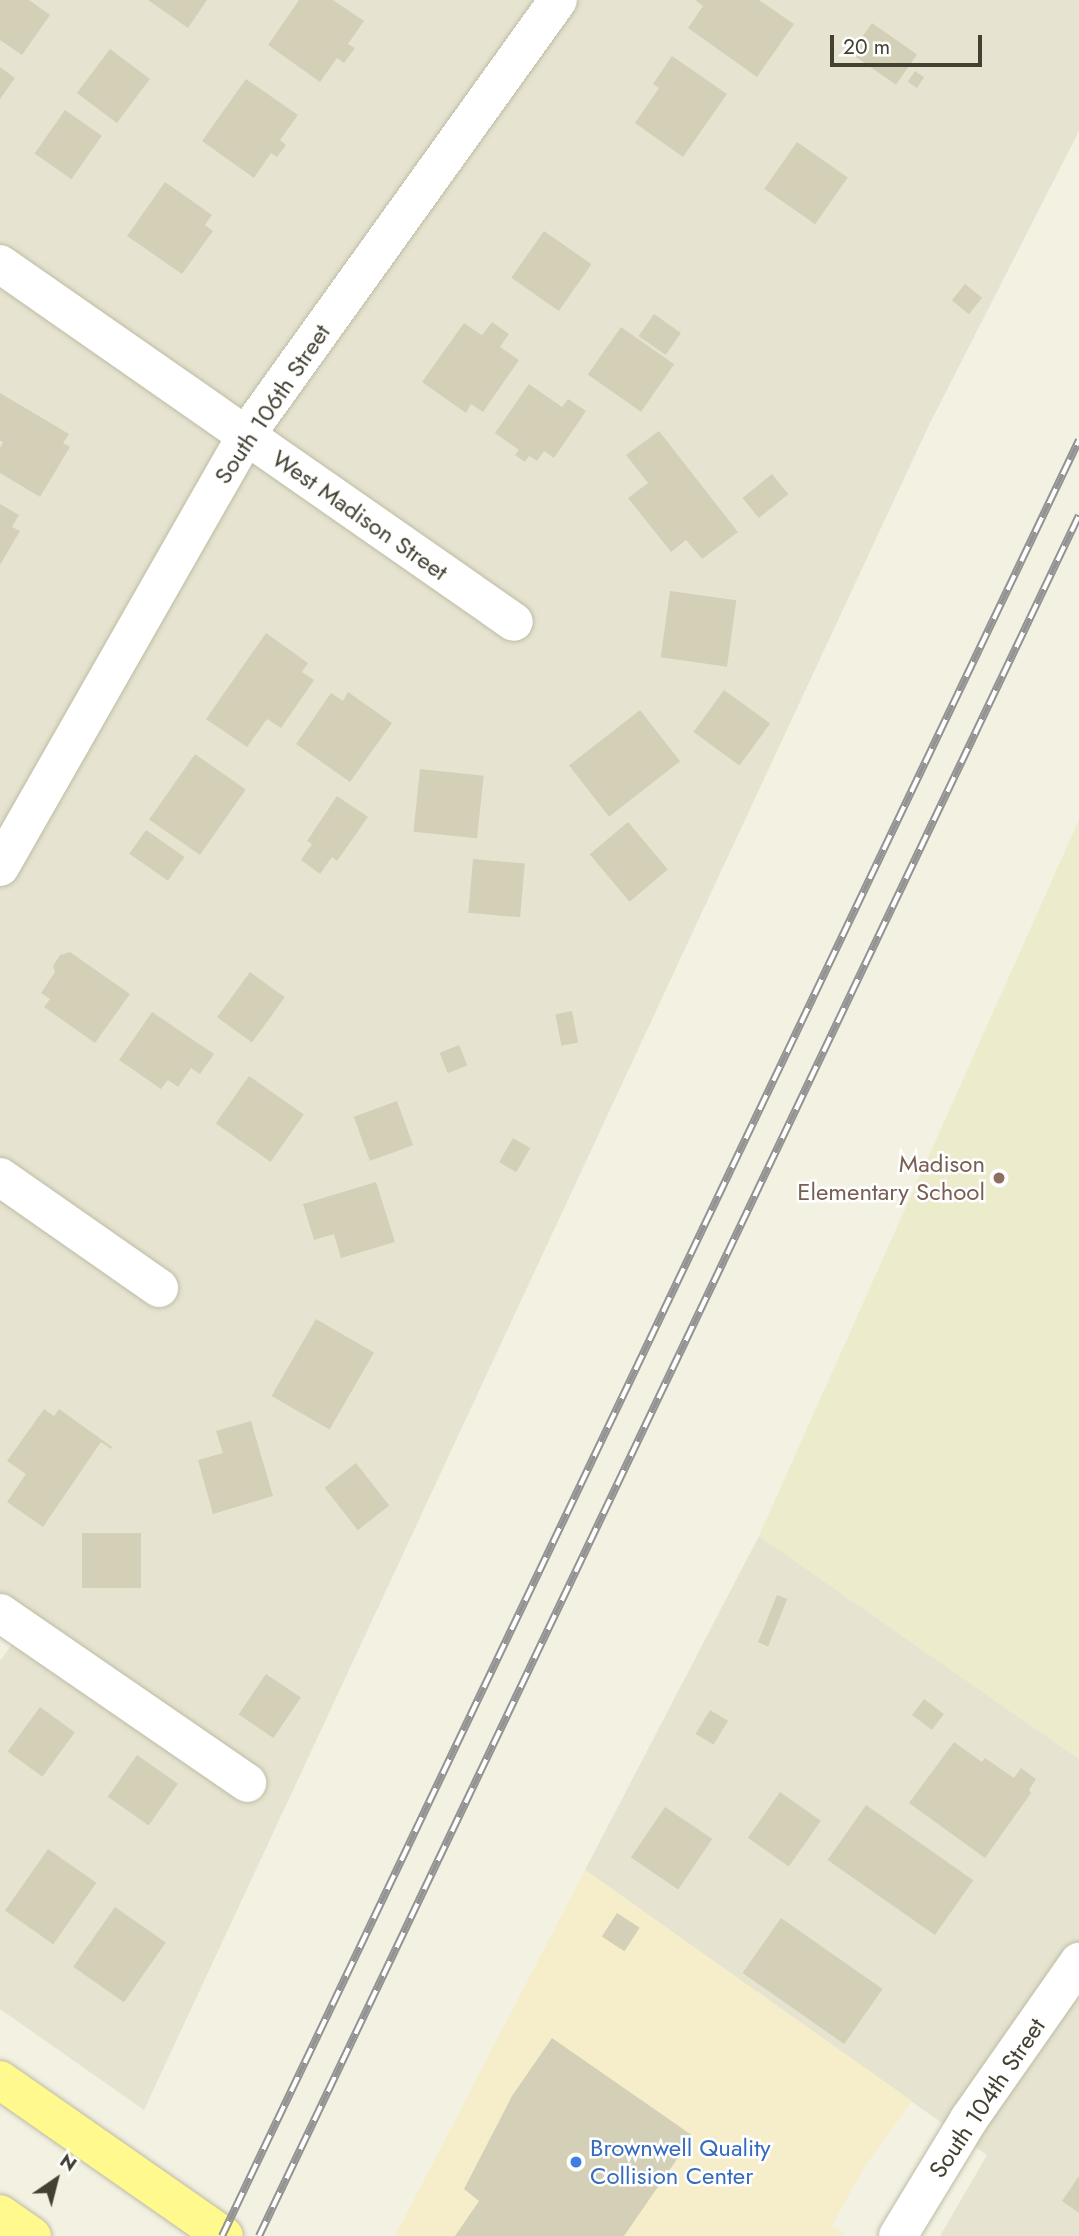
<!DOCTYPE html>
<style>
body{margin:0}
#map{position:relative;width:1079px;height:2236px;overflow:hidden;background:#f2f1e2;font-family:Jost,sans-serif}
div>[style]{position:absolute}
[style*='--x']{left:calc(var(--x)*1px);top:calc(var(--y)*1px);width:calc(var(--w)*1px);rotate:calc(var(--a)*1deg)}
.residential>*{inset:0;background:#e6e4d0}
.commercial>*{inset:0;background:#f6eecb}
.education>*{inset:0;background:#ecebcb}
.building>*{inset:0;background:#d4cfb7;transform-origin:0 0}
.roads{filter:drop-shadow(0 0 2px #bebba4) drop-shadow(0 0 2px #bebba4)}
.minor>*{height:38px;margin:-19px;padding:0 19px;transform-origin:19px;border-radius:19px;background:#fff}
.major>*{height:38px;margin:-19px;padding:0 19px;transform-origin:19px;border-radius:19px;background:#fff98e}
.rail>*{height:8px;margin-top:-4px;transform-origin:0;background:repeating-linear-gradient(90deg,#fff 0 16px,#939393 0 32px);box-sizing:border-box;border-block:2px solid #939393}
.dots>*{width:19px;height:19px;translate:-50% -50%;box-sizing:border-box;border:4px solid #fff;border-radius:50%}
span{translate:-50% -50%;white-space:nowrap;text-align:center;line-height:1.15;-webkit-text-stroke:5px #fff;paint-order:stroke}
.street-label{font-size:24px;color:#444132}
.education-label{font-size:24px;color:#785e54}
.right{translate:-100% -50%;text-align:right}
.shop-label{font-size:24px;color:#366cbe}
.left{translate:0 -50%;text-align:left}
.north{position:absolute;left:21px;top:2145px;width:70px;height:70px;-webkit-text-stroke:5px #fff;paint-order:stroke;rotate:35deg;font-size:19px;font-weight:700;line-height:28px;text-align:center;color:#444132}
.north::after{content:'';display:block;margin:auto;width:24px;height:32px;background:#444132;clip-path:polygon(50% 0,100% 100%,50% 72%,0 100%)}
.scale{position:absolute;left:830px;top:35px;width:152px;height:32px;box-sizing:border-box;border:4px solid #444132;border-top:0;padding-left:9px;font-size:21px;line-height:24px;white-space:nowrap;color:#444132;-webkit-text-stroke:5px #fff;paint-order:stroke}
</style>
<div id="map">
<div class="residential">
<div style="clip-path:polygon(0 0,1079px 0,1079px 131px,928px 427px,144px 2110px,0 2009px,0 1661px,31px 1618px,0 1596px)"></div>
<div style="clip-path:polygon(759px 1536px,1079px 1759px,1079px 2236px,940px 2236px,987px 2155px,585px 1870px)"></div>
</div>
<div class="commercial">
<div style="clip-path:polygon(585px 1870px,912px 2101px,863px 2169px,832px 2226px,845px 2236px,395px 2236px)"></div>
</div>
<div class="education">
<div style="clip-path:polygon(1079px 820px,1079px 1759px,759px 1536px)"></div>
</div>
<div class="building">
<div style="clip-path:polygon(0 0,29px 0,50px 15px,22px 55px,0 40px)"></div>
<div style="clip-path:polygon(148px 0,207px 0,188px 28px)"></div>
<div style="clip-path:polygon(299px 0,333px 0,364px 21px,348px 44px,355px 48px,344px 63px,337px 58px,320px 82px,268px 45px)"></div>
<div style="clip-path:polygon(695px 0,759px 0,794px 24px,757px 77px,688px 28px,703px 6px)"></div>
<div style="left:872px;top:23px;width:55px;height:37px;rotate:35deg"></div>
<div style="left:110px;top:49px;width:50px;height:55px;rotate:37deg"></div>
<div style="clip-path:polygon(672px 56px,727px 94px,683px 157px,635px 123px,659px 88px,653px 84px)"></div>
<div style="clip-path:polygon(0 67px,15px 78px,0 99px)"></div>
<div style="left:915px;top:71px;width:11px;height:13px;rotate:34deg"></div>
<div style="clip-path:polygon(246px 79px,298px 115px,280px 140px,286px 145px,277px 157px,271px 153px,254px 178px,202px 141px)"></div>
<div style="left:65px;top:110px;width:45px;height:53px;rotate:35deg"></div>
<div style="left:797px;top:142px;width:62px;height:57px;rotate:35deg"></div>
<div style="clip-path:polygon(165px 182px,212px 215px,205px 225px,213px 231px,182px 274px,127px 236px)"></div>
<div style="left:544px;top:231px;width:58px;height:57px;rotate:35deg"></div>
<div style="left:965px;top:284px;width:22px;height:21px;rotate:39deg"></div>
<div style="left:654px;top:314px;width:33px;height:27px;rotate:35deg"></div>
<div style="clip-path:polygon(492px 322px,509px 334px,500px 347px,519px 360px,483px 412px,471px 404px,466px 413px,422px 382px,464px 323px,482px 335px)"></div>
<div style="left:621px;top:327px;width:65px;height:58px;rotate:35deg"></div>
<div style="clip-path:polygon(529px 384px,562px 407px,568px 399px,586px 411px,554px 458px,544px 451px,537px 461px,529px 456px,525px 462px,515px 455px,519px 450px,495px 433px)"></div>
<div style="clip-path:polygon(0 393px,69px 434px,63px 443px,70px 447px,40px 497px,0 473px,0 448px,3px 442px,0 441px)"></div>
<div style="clip-path:polygon(659px 431px,738px 532px,702px 559px,686px 540px,671px 552px,628px 498px,648px 483px,626px 455px)"></div>
<div style="left:772px;top:474px;width:26px;height:38px;rotate:51deg"></div>
<div style="clip-path:polygon(0 504px,19px 515px,12px 527px,20px 531px,0 565px)"></div>
<div style="left:670px;top:591px;width:67px;height:67px;rotate:8deg"></div>
<div style="clip-path:polygon(266px 633px,308px 663px,302px 672px,314px 680px,281px 728px,267px 719px,247px 747px,206px 719px)"></div>
<div style="left:724px;top:690px;width:57px;height:52px;rotate:36deg"></div>
<div style="clip-path:polygon(348px 692px,392px 723px,350px 782px,296px 744px,331px 693px,343px 701px)"></div>
<div style="left:640px;top:710px;width:65px;height:90px;rotate:52deg"></div>
<div style="left:195px;top:754px;width:62px;height:80px;rotate:35deg"></div>
<div style="left:420px;top:769px;width:64px;height:63px;rotate:6deg"></div>
<div style="clip-path:polygon(337px 796px,368px 817px,337px 861px,332px 857px,320px 874px,301px 860px,312px 844px,307px 841px)"></div>
<div style="left:628px;top:822px;width:62px;height:50px;rotate:50deg"></div>
<div style="left:146px;top:830px;width:47px;height:29px;rotate:35deg"></div>
<div style="left:473px;top:859px;width:52px;height:54px;rotate:5deg"></div>
<div style="clip-path:polygon(70px 952px,130px 994px,95px 1043px,44px 1007px,50px 999px,41px 993px,55px 972px,53px 966px,60px 955px)"></div>
<div style="left:250px;top:972px;width:43px;height:56px;rotate:36deg"></div>
<div style="left:572px;top:1011px;width:32px;height:17px;rotate:79deg"></div>
<div style="clip-path:polygon(152px 1012px,214px 1054px,200px 1074px,191px 1068px,178px 1087px,168px 1080px,161px 1089px,119px 1060px)"></div>
<div style="left:459px;top:1045px;width:22px;height:21px;rotate:68deg"></div>
<div style="left:249px;top:1076px;width:67px;height:58px;rotate:35deg"></div>
<div style="left:397px;top:1101px;width:47px;height:46px;rotate:70deg"></div>
<div style="left:513px;top:1138px;width:20px;height:28px;rotate:30deg"></div>
<div style="clip-path:polygon(376px 1182px,395px 1242px,341px 1258px,334px 1234px,314px 1240px,303px 1204px)"></div>
<div style="left:316px;top:1319px;width:67px;height:89px;rotate:30deg"></div>
<div style="clip-path:polygon(44px 1409px,54px 1416px,59px 1409px,112px 1447px,111px 1449px,101px 1442px,43px 1527px,7px 1502px,26px 1474px,7px 1461px)"></div>
<div style="clip-path:polygon(251px 1421px,273px 1496px,213px 1514px,198px 1460px,223px 1453px,216px 1431px)"></div>
<div style="left:356px;top:1463px;width:54px;height:40px;rotate:52deg"></div>
<div style="left:82px;top:1533px;width:59px;height:55px"></div>
<div style="left:777px;top:1595px;width:11px;height:51px;rotate:22deg"></div>
<div style="left:266px;top:1674px;width:42px;height:49px;rotate:34deg"></div>
<div style="left:924px;top:1699px;width:25px;height:20px;rotate:37deg"></div>
<div style="left:40px;top:1707px;width:43px;height:55px;rotate:36deg"></div>
<div style="left:710px;top:1710px;width:21px;height:28px;rotate:31deg"></div>
<div style="clip-path:polygon(954px 1742px,982px 1762px,985px 1758px,1014px 1778px,1021px 1768px,1036px 1779px,1029px 1790px,1031px 1793px,985px 1858px,909px 1803px)"></div>
<div style="left:137px;top:1755px;width:50px;height:51px;rotate:35deg"></div>
<div style="left:780px;top:1792px;width:50px;height:56px;rotate:35deg"></div>
<div style="left:866px;top:1805px;width:131px;height:67px;rotate:35deg"></div>
<div style="left:665px;top:1807px;width:57px;height:61px;rotate:34deg"></div>
<div style="left:48px;top:1849px;width:59px;height:75px;rotate:35deg"></div>
<div style="left:115px;top:1907px;width:62px;height:73px;rotate:35deg"></div>
<div style="left:617px;top:1913px;width:27px;height:28px;rotate:33deg"></div>
<div style="left:781px;top:1918px;width:124px;height:67px;rotate:35deg"></div>
<div style="clip-path:polygon(552px 2038px,693px 2136px,624px 2236px,455px 2236px,479px 2201px,464px 2189px,512px 2096px)"></div>
<div style="clip-path:polygon(1079px 2176px,1079px 2213px,1062px 2201px)"></div>
</div>
<div class="roads">
<div class="minor">
<div style="--x:0;--y:264;--w:626;--a:34.86"></div>
<div style="--x:0;--y:867;--w:497;--a:-60.3"></div>
<div style="--x:246;--y:435;--w:535;--a:-54.35"></div>
<div style="--x:0;--y:1177;--w:194;--a:34.9"></div>
<div style="--x:0;--y:1613;--w:300;--a:34.5"></div>
<div style="--x:898;--y:2236;--w:137;--a:-58.7"></div>
<div style="--x:969;--y:2119;--w:192;--a:-55"></div>
</div>
<div class="major">
<div style="--x:0;--y:2080;--w:273;--a:34.9"></div>
<div style="--x:0;--y:2214;--w:39;--a:35"></div>
</div>
</div>
<div class="rail">
<div style="--x:222;--y:2236;--w:1990;--a:-64.49"></div>
<div style="--x:259;--y:2236;--w:1906;--a:-64.52"></div>
</div>
<div class="dots">
<div style="left:999px;top:1178px;background:#8d6e63"></div>
<div style="left:576px;top:2162px;background:#3f7fe0"></div>
</div>
<div class="street-label">
<span style="left:272px;top:404px;rotate:-56deg">South 106th Street</span>
<span style="left:360px;top:515px;rotate:35deg">West Madison Street</span>
<span style="left:987px;top:2098px;rotate:-56deg">South 104th Street</span>
</div>
<div class="education-label">
<span class="right" style="left:985px;top:1178px">Madison<br>Elementary School</span>
</div>
<div class="shop-label">
<span class="left" style="left:590px;top:2162px">Brownwell Quality<br>Collision Center</span>
</div>
<div class="north">N</div>
<div class="scale">20 m</div>
</div>
